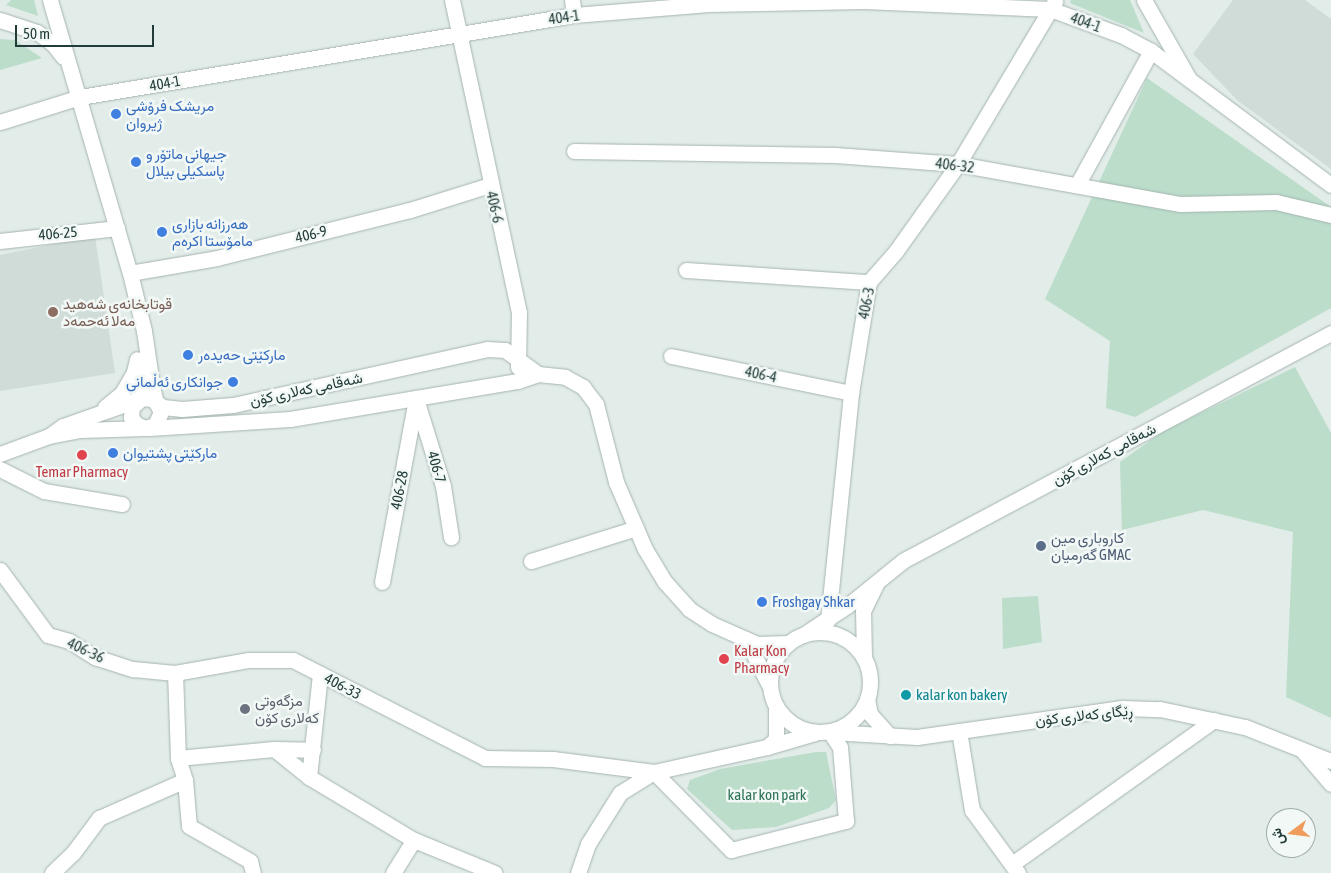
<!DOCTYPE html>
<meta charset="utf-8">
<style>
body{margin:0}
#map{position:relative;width:1331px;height:873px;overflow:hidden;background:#e2ece9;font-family:"Asap Condensed",Vazirmatn,sans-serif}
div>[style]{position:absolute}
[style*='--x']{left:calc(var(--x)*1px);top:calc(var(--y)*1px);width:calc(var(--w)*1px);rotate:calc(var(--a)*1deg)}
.built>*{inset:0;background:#d0dcd8}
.green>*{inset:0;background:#bbddca}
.roads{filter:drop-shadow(0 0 1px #a5b4b1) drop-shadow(0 0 1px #a5b4b1)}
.minor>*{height:15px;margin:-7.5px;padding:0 7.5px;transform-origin:7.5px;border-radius:7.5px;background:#fff}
.minor>.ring{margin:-7.5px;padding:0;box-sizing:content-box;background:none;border:15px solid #fff;border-radius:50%}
.dots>*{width:14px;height:14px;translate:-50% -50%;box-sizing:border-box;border:2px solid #f2f8f6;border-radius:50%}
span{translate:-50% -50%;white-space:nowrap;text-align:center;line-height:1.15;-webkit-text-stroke:5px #f2f8f6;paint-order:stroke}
.street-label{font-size:15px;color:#223c3a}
.shop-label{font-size:15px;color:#366cbe}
.left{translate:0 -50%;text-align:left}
.right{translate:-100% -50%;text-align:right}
.education-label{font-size:15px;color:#785e54}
.health-label{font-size:15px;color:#be3a42}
.service-label{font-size:15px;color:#4e5e75}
.culture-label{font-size:15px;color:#0d838f}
.worship-label{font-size:15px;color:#5b616d}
.park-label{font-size:15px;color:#2d7255}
.north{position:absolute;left:1266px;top:808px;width:50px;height:50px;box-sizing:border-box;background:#f2f8f6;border:1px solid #9fadab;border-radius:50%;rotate:255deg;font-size:14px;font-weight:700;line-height:20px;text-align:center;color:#223c3a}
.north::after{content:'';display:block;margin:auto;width:18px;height:22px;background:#ef9c5c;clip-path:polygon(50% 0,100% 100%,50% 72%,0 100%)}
.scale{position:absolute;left:15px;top:25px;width:139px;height:22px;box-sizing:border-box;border:2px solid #223c3a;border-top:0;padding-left:6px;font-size:15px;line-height:18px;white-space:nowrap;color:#223c3a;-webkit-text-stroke:4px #f2f8f6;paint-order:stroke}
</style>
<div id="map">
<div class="built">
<div style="clip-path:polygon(1233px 0,1305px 0,1331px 19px,1331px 169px,1238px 101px,1193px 54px)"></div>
<div style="clip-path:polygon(95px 236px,115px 373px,0 391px,0 255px)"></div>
</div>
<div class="green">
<div style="clip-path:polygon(11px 0,34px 0,38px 16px,6px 5px)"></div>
<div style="clip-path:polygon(1071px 0,1130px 0,1144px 33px,1070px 3px)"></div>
<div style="clip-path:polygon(0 39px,15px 40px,42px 58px,0 70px)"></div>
<div style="clip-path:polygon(1147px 78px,1331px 207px,1331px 308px,1135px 417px,1106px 408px,1110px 341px,1045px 299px)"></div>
<div style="clip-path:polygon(1295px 367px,1331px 433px,1331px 718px,1286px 697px,1293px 532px,1203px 510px,1122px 530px,1120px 462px,1162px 432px)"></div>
<div style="clip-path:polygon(1038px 596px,1042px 642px,1003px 649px,1002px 598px)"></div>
<div style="clip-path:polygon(816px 752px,826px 752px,836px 800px,829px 808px,776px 827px,732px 830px,687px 789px,690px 780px,720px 769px)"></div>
</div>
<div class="roads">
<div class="minor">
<div style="--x:50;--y:0;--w:284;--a:73.7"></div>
<div style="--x:130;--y:273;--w:60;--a:76.4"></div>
<div style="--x:144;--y:331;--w:61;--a:81.5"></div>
<div style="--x:153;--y:391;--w:11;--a:75"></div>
<div style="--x:156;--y:402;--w:11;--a:63"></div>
<div style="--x:161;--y:412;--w:14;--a:115"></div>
<div style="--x:155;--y:425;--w:10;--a:163"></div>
<div style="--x:145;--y:428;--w:10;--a:-156"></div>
<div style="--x:136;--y:424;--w:9;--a:-126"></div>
<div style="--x:131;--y:417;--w:10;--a:-84"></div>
<div style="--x:132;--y:407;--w:13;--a:-42"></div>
<div style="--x:142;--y:398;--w:10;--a:6"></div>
<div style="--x:152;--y:399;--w:5;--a:37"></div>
<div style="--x:156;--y:402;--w:9;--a:36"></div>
<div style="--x:163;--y:407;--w:19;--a:6"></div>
<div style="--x:182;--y:409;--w:51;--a:-4.5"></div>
<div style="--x:233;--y:405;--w:260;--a:-12.4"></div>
<div style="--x:487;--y:349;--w:18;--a:3"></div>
<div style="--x:505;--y:350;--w:41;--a:36"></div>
<div style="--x:452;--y:0;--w:320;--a:77.9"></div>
<div style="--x:519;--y:313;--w:54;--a:91.1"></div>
<div style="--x:572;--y:0;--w:15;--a:82"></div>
<div style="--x:1144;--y:0;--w:89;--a:60.3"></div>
<div style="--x:0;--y:20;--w:39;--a:18"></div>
<div style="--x:37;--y:32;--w:20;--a:37"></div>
<div style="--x:53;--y:44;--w:16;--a:52"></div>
<div style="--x:0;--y:122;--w:84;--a:-17.4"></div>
<div style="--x:80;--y:97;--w:501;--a:-9.42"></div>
<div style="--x:574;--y:15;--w:135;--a:-4.7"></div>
<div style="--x:709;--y:4;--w:155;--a:-1.1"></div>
<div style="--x:864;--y:1;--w:186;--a:2.5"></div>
<div style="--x:1050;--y:9;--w:76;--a:20.1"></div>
<div style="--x:1121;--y:35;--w:34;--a:28"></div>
<div style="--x:1151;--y:51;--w:224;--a:36.7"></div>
<div style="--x:574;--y:151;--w:261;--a:0.9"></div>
<div style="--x:835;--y:155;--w:123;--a:4.2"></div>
<div style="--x:958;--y:164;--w:226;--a:10.2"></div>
<div style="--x:1180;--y:204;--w:96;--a:-1.2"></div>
<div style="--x:1276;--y:202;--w:57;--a:13.3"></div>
<div style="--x:1077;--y:185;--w:153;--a:-61.1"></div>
<div style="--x:0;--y:241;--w:118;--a:-6.3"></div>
<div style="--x:686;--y:270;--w:183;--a:3.8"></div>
<div style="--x:130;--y:273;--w:88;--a:-9.8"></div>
<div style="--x:217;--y:258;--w:199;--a:-14"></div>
<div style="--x:410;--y:210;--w:84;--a:-17.4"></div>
<div style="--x:671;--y:356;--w:184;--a:11.6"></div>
<div style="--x:417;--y:402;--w:88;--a:72.8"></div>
<div style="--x:443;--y:486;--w:52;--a:81.1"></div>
<div style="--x:105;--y:407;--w:22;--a:-39"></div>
<div style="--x:122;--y:393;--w:24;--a:-60"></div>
<div style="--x:134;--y:372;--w:13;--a:-77"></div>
<div style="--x:150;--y:428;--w:140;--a:-3.7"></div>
<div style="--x:290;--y:419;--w:231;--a:-9.5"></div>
<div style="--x:518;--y:381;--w:21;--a:-19"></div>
<div style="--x:538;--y:374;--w:27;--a:6"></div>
<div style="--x:565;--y:377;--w:21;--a:29"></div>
<div style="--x:583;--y:387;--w:21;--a:53"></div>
<div style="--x:596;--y:404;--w:81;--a:75.6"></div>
<div style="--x:616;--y:482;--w:73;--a:66.6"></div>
<div style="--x:645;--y:549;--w:39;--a:59"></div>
<div style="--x:665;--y:582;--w:36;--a:48"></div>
<div style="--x:689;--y:609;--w:27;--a:33"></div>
<div style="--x:712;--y:624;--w:49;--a:24"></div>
<div style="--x:757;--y:644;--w:31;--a:-2"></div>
<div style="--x:49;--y:436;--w:17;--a:-36"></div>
<div style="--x:63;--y:426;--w:78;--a:-19.4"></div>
<div style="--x:137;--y:400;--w:17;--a:-73"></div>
<div style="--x:142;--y:384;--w:18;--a:-96"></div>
<div style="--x:0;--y:454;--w:52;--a:-20.2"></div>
<div style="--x:49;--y:436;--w:33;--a:-11"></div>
<div style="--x:81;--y:430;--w:64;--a:-1.8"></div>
<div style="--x:0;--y:469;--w:49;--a:26.6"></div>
<div style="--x:44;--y:491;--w:79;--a:9.5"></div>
<div style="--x:531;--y:561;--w:110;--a:-17.4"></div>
<div style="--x:0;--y:570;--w:81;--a:53.6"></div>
<div style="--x:48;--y:635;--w:22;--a:16"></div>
<div style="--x:69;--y:641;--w:31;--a:32"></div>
<div style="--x:95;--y:657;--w:40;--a:18"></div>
<div style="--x:133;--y:669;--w:42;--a:5.4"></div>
<div style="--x:382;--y:582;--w:187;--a:-79.5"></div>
<div style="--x:828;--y:620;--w:228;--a:-84.2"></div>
<div style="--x:851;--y:393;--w:112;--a:-80.8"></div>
<div style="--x:869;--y:282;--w:41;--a:-48.9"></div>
<div style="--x:896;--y:251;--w:107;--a:-54.5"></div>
<div style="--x:958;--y:164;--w:190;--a:-59.2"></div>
<div class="ring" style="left:770px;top:632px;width:85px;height:85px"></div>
<div style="--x:803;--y:635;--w:53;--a:-33.4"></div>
<div style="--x:847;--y:606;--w:73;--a:-38.9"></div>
<div style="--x:904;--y:560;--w:484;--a:-28"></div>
<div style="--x:746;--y:639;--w:51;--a:63.4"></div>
<div style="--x:864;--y:657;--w:46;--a:-91.2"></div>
<div style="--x:863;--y:611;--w:30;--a:-64"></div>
<div style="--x:867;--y:699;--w:15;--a:79"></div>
<div style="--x:870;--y:714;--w:30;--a:48"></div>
<div style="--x:959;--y:731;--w:80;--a:80.7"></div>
<div style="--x:972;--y:810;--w:78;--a:53.9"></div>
<div style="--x:830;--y:732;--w:87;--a:3.3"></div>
<div style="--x:917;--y:737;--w:207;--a:-8.1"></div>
<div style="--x:1122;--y:708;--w:38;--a:2"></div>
<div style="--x:1160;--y:709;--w:87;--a:12"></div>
<div style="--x:1245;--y:727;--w:92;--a:21.6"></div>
<div style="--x:767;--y:747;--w:12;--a:-42"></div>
<div style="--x:776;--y:739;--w:32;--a:-90"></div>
<div style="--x:274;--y:749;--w:45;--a:38.7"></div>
<div style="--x:309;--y:777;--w:122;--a:31"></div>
<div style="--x:414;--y:840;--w:87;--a:22.2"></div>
<div style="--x:1303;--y:751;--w:43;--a:49.7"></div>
<div style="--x:178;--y:758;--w:96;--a:-5.4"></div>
<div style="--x:274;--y:749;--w:39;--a:1"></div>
<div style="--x:654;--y:772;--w:110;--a:45.4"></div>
<div style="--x:731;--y:850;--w:119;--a:-14.2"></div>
<div style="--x:846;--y:821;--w:74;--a:-94.6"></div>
<div style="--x:840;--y:747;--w:18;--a:-124"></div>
<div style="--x:309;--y:777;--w:104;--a:-83.9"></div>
<div style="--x:1012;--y:864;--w:248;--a:-35.5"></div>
<div style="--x:52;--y:873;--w:29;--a:-44"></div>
<div style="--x:73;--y:853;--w:44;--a:-53.4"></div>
<div style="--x:99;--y:818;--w:94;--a:-23.8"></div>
<div style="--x:253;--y:873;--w:12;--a:-104"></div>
<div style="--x:250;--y:861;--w:70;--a:-150.2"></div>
<div style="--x:189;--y:826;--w:46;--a:-95"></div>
<div style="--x:185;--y:780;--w:23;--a:-108"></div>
<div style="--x:178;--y:758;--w:85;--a:-92"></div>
<div style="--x:175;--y:673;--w:75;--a:-10"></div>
<div style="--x:249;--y:660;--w:44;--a:0"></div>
<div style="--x:293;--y:660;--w:216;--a:27"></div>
<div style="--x:485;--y:758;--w:68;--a:0.8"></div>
<div style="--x:553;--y:759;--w:102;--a:7.3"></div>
<div style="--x:393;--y:873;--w:39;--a:-58"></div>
<div style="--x:578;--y:873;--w:31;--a:-71"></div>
<div style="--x:588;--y:844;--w:60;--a:-57.9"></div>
<div style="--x:620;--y:793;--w:40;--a:-32"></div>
<div style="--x:654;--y:772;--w:116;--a:-12.5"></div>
<div style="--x:767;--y:747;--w:50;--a:-16.3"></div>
</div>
</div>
<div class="dots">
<div style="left:116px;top:114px;background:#3f7fe0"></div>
<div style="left:136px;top:162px;background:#3f7fe0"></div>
<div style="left:162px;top:232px;background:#3f7fe0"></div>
<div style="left:53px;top:312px;background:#8d6e63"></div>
<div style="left:188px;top:355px;background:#3f7fe0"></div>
<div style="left:233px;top:382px;background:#3f7fe0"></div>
<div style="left:113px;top:453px;background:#3f7fe0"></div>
<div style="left:82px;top:455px;background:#e0444e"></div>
<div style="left:1041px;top:546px;background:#5c6f8a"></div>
<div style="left:762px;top:602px;background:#3f7fe0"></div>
<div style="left:724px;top:659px;background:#e0444e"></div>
<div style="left:906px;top:695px;background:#0f9aa8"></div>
<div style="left:245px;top:709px;background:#6b7280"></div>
</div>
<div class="street-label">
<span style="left:564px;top:17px;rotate:-8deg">404-1</span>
<span style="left:1086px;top:22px;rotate:20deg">404-1</span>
<span style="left:165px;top:83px;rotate:-10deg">404-1</span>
<span style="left:955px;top:165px;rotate:7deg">406-32</span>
<span style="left:495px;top:207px;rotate:77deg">406-6</span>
<span style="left:58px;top:233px;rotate:-5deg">406-25</span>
<span style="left:311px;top:234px;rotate:-14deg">406-9</span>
<span style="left:866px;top:303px;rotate:-79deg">406-3</span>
<span style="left:761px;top:374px;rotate:12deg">406-4</span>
<span style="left:306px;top:389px;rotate:-12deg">شەقامی کەلاری کۆن</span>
<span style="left:1104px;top:454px;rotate:-28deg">شەقامی کەلاری کۆن</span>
<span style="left:437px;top:467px;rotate:74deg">406-7</span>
<span style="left:399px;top:490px;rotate:-79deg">406-28</span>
<span style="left:86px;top:650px;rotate:25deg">406-36</span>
<span style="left:343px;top:686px;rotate:28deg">406-33</span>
<span style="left:1084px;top:715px;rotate:-6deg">ڕێگای کەلاری کۆن</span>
</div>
<div class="shop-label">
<span class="left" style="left:126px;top:114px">مریشک فرۆشی<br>ژیروان</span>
<span class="left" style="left:146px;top:162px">جیهانی ماتۆر و<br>پاسکیلی بیلال</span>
<span class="left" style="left:172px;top:232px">هەرزانە بازاری<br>مامۆستا اکرەم</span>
<span class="left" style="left:198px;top:355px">مارکێتی حەیدەر</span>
<span class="right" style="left:223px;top:382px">جوانکاری ئەڵمانی</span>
<span class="left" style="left:123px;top:453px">مارکێتی پشتیوان</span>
<span class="left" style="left:772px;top:602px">Froshgay Shkar</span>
</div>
<div class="education-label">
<span class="left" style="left:63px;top:312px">قوتابخانەی شەهید<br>مەلا ئە‌حمەد</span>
</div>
<div class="health-label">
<span style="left:82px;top:472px">Temar Pharmacy</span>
<span class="left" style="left:734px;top:659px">Kalar Kon<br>Pharmacy</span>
</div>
<div class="service-label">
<span class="left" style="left:1051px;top:546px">کاروباری مین<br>گەرمیان GMAC</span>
</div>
<div class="culture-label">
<span class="left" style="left:916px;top:695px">kalar kon bakery</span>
</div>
<div class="worship-label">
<span class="left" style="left:255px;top:709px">مزگەوتی<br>کەلاری کۆن</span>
</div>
<div class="park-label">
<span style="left:767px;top:795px">kalar kon park</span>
</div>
<div class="north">ش</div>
<div class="scale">50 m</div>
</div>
